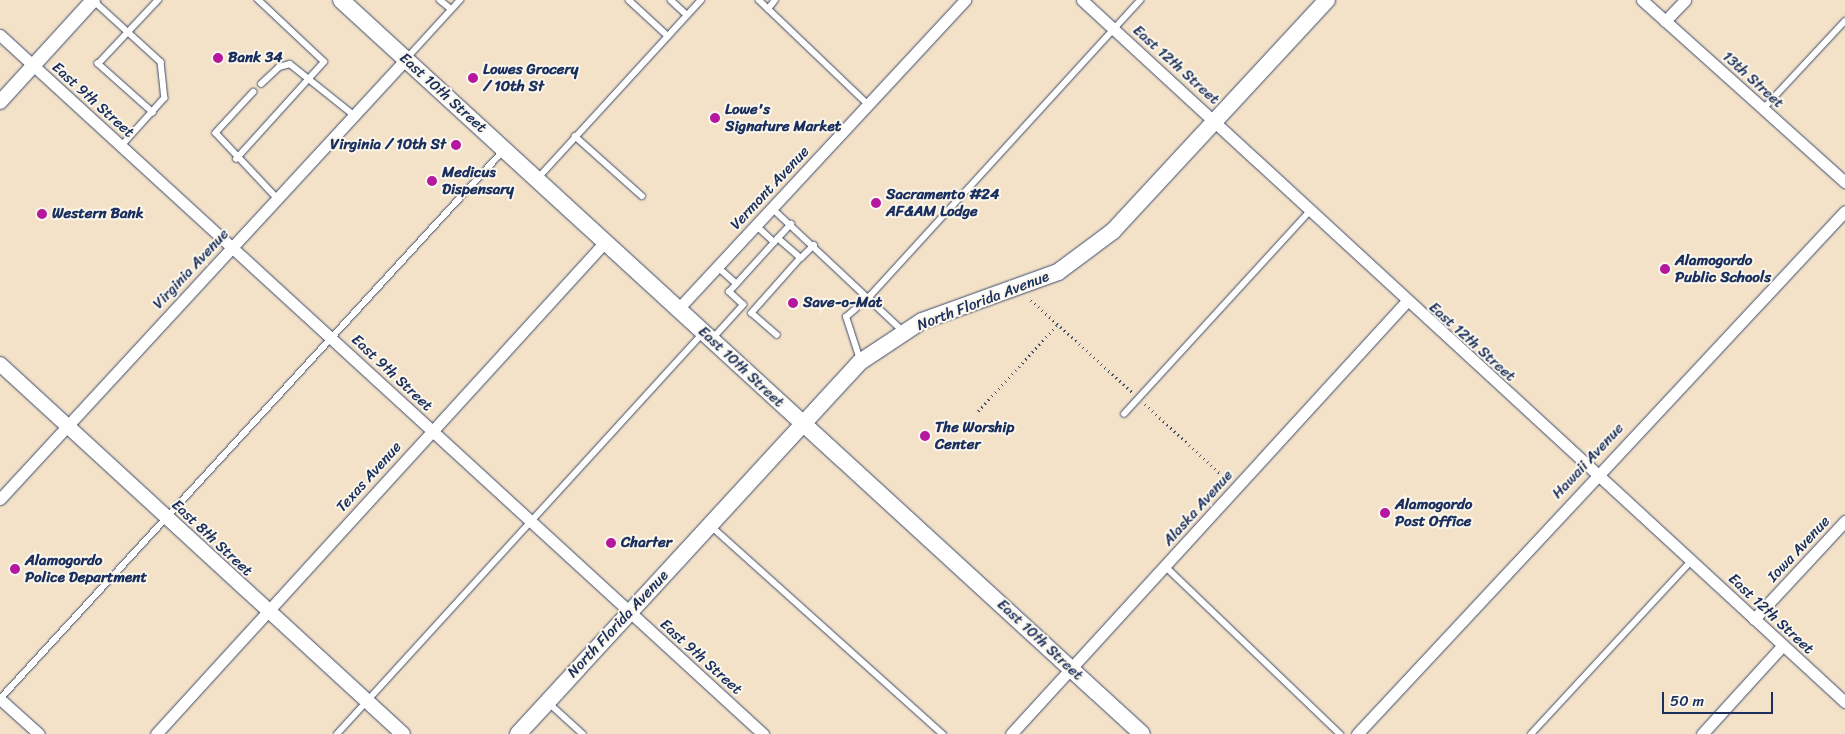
<!DOCTYPE html>
<style>
body{margin:0}
#map{position:relative;width:1845px;height:734px;overflow:hidden;background:#f4e2c8;font-family:Sriracha,sans-serif}
div>[style]{position:absolute}
[style*='--x']{left:calc(var(--x)*1px);top:calc(var(--y)*1px);width:calc(var(--w)*1px);rotate:calc(var(--a)*1deg)}
.path>*{height:2.5px;margin-top:-1.25px;transform-origin:0;background:repeating-linear-gradient(90deg,#3c4a6e 0 1px,transparent 0 5px)}
.roads{filter:drop-shadow(0 0 1px #3c4a6e) drop-shadow(0 0 1px #3c4a6e)}
.service>*{height:5.5px;margin:-2.75px;padding:0 2.75px;transform-origin:2.75px;border-radius:2.75px;background:#fff}
.minor>*{height:11px;margin:-5.5px;padding:0 5.5px;transform-origin:5.5px;border-radius:5.5px;background:#fff}
.tertiary>*{height:14px;margin:-7px;padding:0 7px;transform-origin:7px;border-radius:7px;background:#fff}
.secondary>*{height:16px;margin:-8px;padding:0 8px;transform-origin:8px;border-radius:8px;background:#fff}
.dots>*{width:14px;height:14px;translate:-50% -50%;box-sizing:border-box;border:2px solid #fbf7ec;border-radius:50%}
span{translate:-50% -50%;white-space:nowrap;text-align:center;line-height:1.15;-webkit-text-stroke:4px #fbf7ec;paint-order:stroke}
.poi-label{font-size:15px;color:#1b2f5e;font-weight:700}
.left{translate:0 -50%;text-align:left}
.right{translate:-100% -50%;text-align:right}
.street-label{font-size:15px;color:#1b2f5e}
.scale{position:absolute;left:1662px;top:692px;width:111px;height:22px;box-sizing:border-box;border:2px solid #1b2f5e;border-top:0;padding-left:6px;font-size:15px;line-height:18px;white-space:nowrap;color:#1b2f5e;-webkit-text-stroke:4px #fbf7ec;paint-order:stroke}
</style>
<div id="map">
<div class="path">
<div style="--x:1031;--y:300;--w:137;--a:42.3"></div>
<div style="--x:1145;--y:404;--w:106;--a:42.7"></div>
<div style="--x:978;--y:411;--w:118;--a:-47.4"></div>
</div>
<div class="roads">
<div class="service">
<div style="--x:93;--y:0;--w:92;--a:42.4"></div>
<div style="--x:161;--y:62;--w:36;--a:84"></div>
<div style="--x:165;--y:98;--w:64;--a:131.9"></div>
<div style="--x:440;--y:0;--w:14;--a:39"></div>
<div style="--x:629;--y:0;--w:53;--a:42.7"></div>
<div style="--x:671;--y:0;--w:22;--a:43"></div>
<div style="--x:759;--y:0;--w:151;--a:43.7"></div>
<div style="--x:768;--y:9;--w:11;--a:-52"></div>
<div style="--x:407;--y:58;--w:79;--a:-47.6"></div>
<div style="--x:261;--y:84;--w:25;--a:-43"></div>
<div style="--x:279;--y:67;--w:11;--a:-15"></div>
<div style="--x:290;--y:64;--w:82;--a:38.6"></div>
<div style="--x:254;--y:92;--w:56;--a:132.8"></div>
<div style="--x:216;--y:133;--w:89;--a:46.8"></div>
<div style="--x:1763;--y:109;--w:120;--a:-47"></div>
<div style="--x:153;--y:113;--w:74;--a:-138.3"></div>
<div style="--x:98;--y:64;--w:88;--a:-46.8"></div>
<div style="--x:575;--y:136;--w:90;--a:41.8"></div>
<div style="--x:236;--y:159;--w:131;--a:-47.8"></div>
<div style="--x:324;--y:62;--w:91;--a:-136.8"></div>
<div style="--x:538;--y:178;--w:241;--a:-47.5"></div>
<div style="--x:772;--y:208;--w:180;--a:43.2"></div>
<div style="--x:756;--y:225;--w:25;--a:43"></div>
<div style="--x:778;--y:238;--w:19;--a:-47"></div>
<div style="--x:801;--y:258;--w:18;--a:-45"></div>
<div style="--x:718;--y:267;--w:25;--a:42"></div>
<div style="--x:713;--y:338;--w:45;--a:-47.7"></div>
<div style="--x:743;--y:305;--w:19;--a:-137"></div>
<div style="--x:729;--y:292;--w:73;--a:-47.8"></div>
<div style="--x:778;--y:238;--w:30;--a:41"></div>
<div style="--x:801;--y:258;--w:74;--a:131.7"></div>
<div style="--x:752;--y:313;--w:33;--a:41"></div>
<div style="--x:860;--y:360;--w:45;--a:-108"></div>
<div style="--x:846;--y:317;--w:32;--a:-41"></div>
<div style="--x:870;--y:296;--w:401;--a:-47.6"></div>
<div style="--x:1124;--y:414;--w:275;--a:-47.5"></div>
<div style="--x:711;--y:526;--w:312;--a:41.9"></div>
<div style="--x:1165;--y:566;--w:243;--a:43.8"></div>
<div style="--x:0;--y:699;--w:745;--a:-47.45"></div>
<div style="--x:549;--y:703;--w:46;--a:42.4"></div>
<div style="--x:337;--y:734;--w:543;--a:-47.61"></div>
<div style="--x:1531;--y:734;--w:236;--a:-47.2"></div>
</div>
<div class="minor">
<div style="--x:1082;--y:0;--w:1037;--a:42.62"></div>
<div style="--x:1642;--y:0;--w:273;--a:41.9"></div>
<div style="--x:1665;--y:21;--w:29;--a:-46"></div>
<div style="--x:0;--y:35;--w:1035;--a:42.49"></div>
<div style="--x:678;--y:309;--w:422;--a:-47.1"></div>
<div style="--x:0;--y:499;--w:599;--a:-47.3"></div>
<div style="--x:1754;--y:619;--w:134;--a:-47.1"></div>
<div style="--x:0;--y:699;--w:52;--a:41.9"></div>
<div style="--x:156;--y:734;--w:666;--a:-47.62"></div>
<div style="--x:1011;--y:734;--w:585;--a:-47.56"></div>
<div style="--x:1357;--y:734;--w:715;--a:-46.98"></div>
<div style="--x:1702;--y:734;--w:119;--a:-47.7"></div>
</div>
<div class="tertiary">
<div style="--x:0;--y:102;--w:138;--a:-47.6"></div>
<div style="--x:0;--y:364;--w:547;--a:42.56"></div>
</div>
<div class="secondary">
<div style="--x:341;--y:0;--w:1086;--a:42.5"></div>
<div style="--x:518;--y:734;--w:505;--a:-47.41"></div>
<div style="--x:860;--y:362;--w:74;--a:-33.5"></div>
<div style="--x:922;--y:321;--w:145;--a:-19.8"></div>
<div style="--x:1058;--y:272;--w:69;--a:-36.7"></div>
<div style="--x:1113;--y:231;--w:315;--a:-47.2"></div>
</div>
</div>
<div class="dots">
<div style="left:218px;top:58px;background:#b5179e"></div>
<div style="left:473px;top:78px;background:#b5179e"></div>
<div style="left:715px;top:118px;background:#b5179e"></div>
<div style="left:456px;top:145px;background:#b5179e"></div>
<div style="left:432px;top:181px;background:#b5179e"></div>
<div style="left:876px;top:203px;background:#b5179e"></div>
<div style="left:42px;top:214px;background:#b5179e"></div>
<div style="left:1665px;top:269px;background:#b5179e"></div>
<div style="left:793px;top:303px;background:#b5179e"></div>
<div style="left:925px;top:436px;background:#b5179e"></div>
<div style="left:1385px;top:513px;background:#b5179e"></div>
<div style="left:611px;top:543px;background:#b5179e"></div>
<div style="left:15px;top:569px;background:#b5179e"></div>
</div>
<div class="poi-label">
<span class="left" style="left:228px;top:58px">Bank 34</span>
<span class="left" style="left:483px;top:78px">Lowes Grocery<br>/ 10th St</span>
<span class="left" style="left:725px;top:118px">Lowe's<br>Signature Market</span>
<span class="right" style="left:446px;top:145px">Virginia / 10th St</span>
<span class="left" style="left:442px;top:181px">Medicus<br>Dispensary</span>
<span class="left" style="left:886px;top:203px">Sacramento #24<br>AF&amp;AM Lodge</span>
<span class="left" style="left:52px;top:214px">Western Bank</span>
<span class="left" style="left:1675px;top:269px">Alamogordo<br>Public Schools</span>
<span class="left" style="left:803px;top:303px">Save-o-Mat</span>
<span class="left" style="left:935px;top:436px">The Worship<br>Center</span>
<span class="left" style="left:1395px;top:513px">Alamogordo<br>Post Office</span>
<span class="left" style="left:621px;top:543px">Charter</span>
<span class="left" style="left:25px;top:569px">Alamogordo<br>Police Department</span>
</div>
<div class="street-label">
<span style="left:1176px;top:65px;rotate:42deg">East 12th Street</span>
<span style="left:1753px;top:80px;rotate:42deg">13th Street</span>
<span style="left:443px;top:93px;rotate:42deg">East 10th Street</span>
<span style="left:93px;top:100px;rotate:42deg">East 9th Street</span>
<span style="left:770px;top:188px;rotate:-47deg">Vermont Avenue</span>
<span style="left:191px;top:269px;rotate:-47deg">Virginia Avenue</span>
<span style="left:983px;top:301px;rotate:-21deg">North Florida Avenue</span>
<span style="left:1472px;top:342px;rotate:42deg">East 12th Street</span>
<span style="left:741px;top:367px;rotate:43deg">East 10th Street</span>
<span style="left:392px;top:373px;rotate:43deg">East 9th Street</span>
<span style="left:1588px;top:461px;rotate:-47deg">Hawaii Avenue</span>
<span style="left:369px;top:477px;rotate:-48deg">Texas Avenue</span>
<span style="left:1198px;top:508px;rotate:-48deg">Alaska Avenue</span>
<span style="left:212px;top:538px;rotate:43deg">East 8th Street</span>
<span style="left:1799px;top:549px;rotate:-47deg">Iowa Avenue</span>
<span style="left:1771px;top:614px;rotate:43deg">East 12th Street</span>
<span style="left:618px;top:624px;rotate:-47deg">North Florida Avenue</span>
<span style="left:1040px;top:640px;rotate:43deg">East 10th Street</span>
<span style="left:701px;top:657px;rotate:42deg">East 9th Street</span>
</div>
<div class="scale">50 m</div>
</div>
